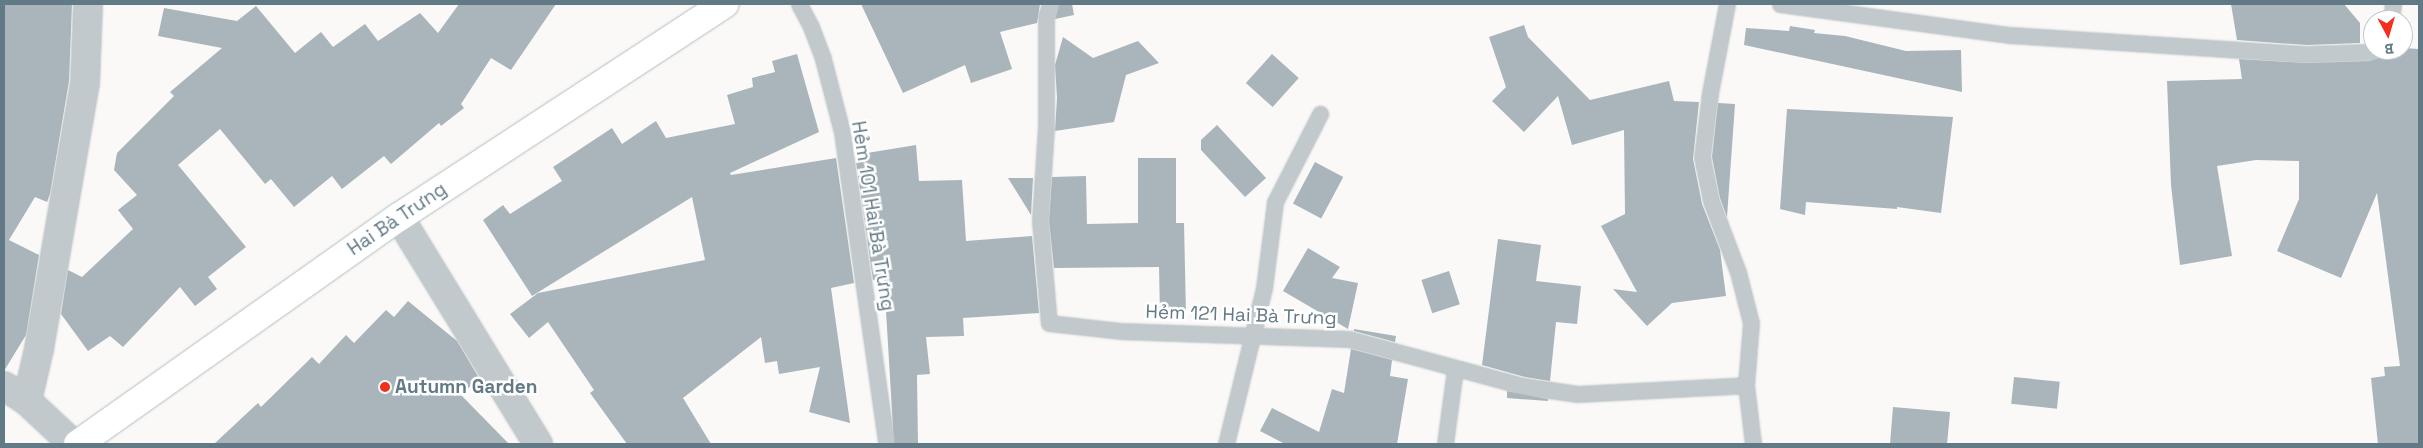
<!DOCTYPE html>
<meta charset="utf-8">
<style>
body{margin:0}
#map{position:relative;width:2423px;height:448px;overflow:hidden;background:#faf9f7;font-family:"Space Grotesk",sans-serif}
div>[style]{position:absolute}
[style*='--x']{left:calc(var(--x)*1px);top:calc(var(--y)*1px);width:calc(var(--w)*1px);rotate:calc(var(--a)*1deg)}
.building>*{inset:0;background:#a9b5ba;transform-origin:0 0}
.roads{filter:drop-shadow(0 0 1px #b5bdc1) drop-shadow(0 0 1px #b5bdc1)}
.service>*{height:15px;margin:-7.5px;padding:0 7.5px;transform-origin:7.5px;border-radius:7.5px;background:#c2c9cc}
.minor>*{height:28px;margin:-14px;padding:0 14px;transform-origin:14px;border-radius:14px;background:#c2c9cc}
.secondary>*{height:28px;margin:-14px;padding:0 14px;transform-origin:14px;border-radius:14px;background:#fff}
.dots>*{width:14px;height:14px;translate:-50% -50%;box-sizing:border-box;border:2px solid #fff;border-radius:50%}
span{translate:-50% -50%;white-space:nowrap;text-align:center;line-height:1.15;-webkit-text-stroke:5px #fff;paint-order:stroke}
.street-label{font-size:19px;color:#627a85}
.poi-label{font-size:19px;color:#627a85;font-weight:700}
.left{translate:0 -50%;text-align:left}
.frame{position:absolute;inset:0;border:5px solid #627a85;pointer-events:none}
.north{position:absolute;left:2363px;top:10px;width:50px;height:50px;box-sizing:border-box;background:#fff;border:1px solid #c0cace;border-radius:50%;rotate:174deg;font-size:14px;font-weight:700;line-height:20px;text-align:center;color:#627a85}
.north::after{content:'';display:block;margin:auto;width:18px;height:22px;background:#f32f1e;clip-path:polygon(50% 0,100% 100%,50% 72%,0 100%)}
</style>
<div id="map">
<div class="building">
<div style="clip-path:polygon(4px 4px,72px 4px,69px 81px,50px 194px,47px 202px,35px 197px,9px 240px,39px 255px,26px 335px,4px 371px)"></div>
<div style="clip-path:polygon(459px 4px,556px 4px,511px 70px,491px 58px,461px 104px,464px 108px,441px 126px,439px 123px,391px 164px,384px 156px,342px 189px,332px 176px,294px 207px,271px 179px,265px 184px,220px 129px,178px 165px,246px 247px,208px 277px,217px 289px,195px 306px,180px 287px,123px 347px,110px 336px,88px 351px,61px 314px,68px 270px,82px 277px,133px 229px,118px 210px,137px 195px,114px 170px,117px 153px,174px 96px,170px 92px,222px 48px,158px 36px,164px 8px,237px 21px,256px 6px,295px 53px,321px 32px,333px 47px,365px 24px,378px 41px,420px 13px,438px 33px)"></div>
<div style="clip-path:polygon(861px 4px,1040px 4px,1037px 23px,1000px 32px,1012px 69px,971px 83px,965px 65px,903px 93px)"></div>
<div style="clip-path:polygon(1059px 4px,1072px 4px,1074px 15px,1055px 19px)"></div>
<div style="clip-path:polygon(2231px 4px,2344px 4px,2360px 23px,2360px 43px,2307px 45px,2237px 40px)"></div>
<div style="clip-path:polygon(1524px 25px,1528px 37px,1590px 100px,1669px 81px,1674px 101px,1699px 102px,1693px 159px,1702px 204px,1720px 250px,1726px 296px,1672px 303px,1647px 326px,1613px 289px,1637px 292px,1601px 226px,1625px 214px,1624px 130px,1572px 145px,1558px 96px,1524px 132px,1492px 101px,1506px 87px,1489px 37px)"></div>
<div style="clip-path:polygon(1790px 26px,1815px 30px,1814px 33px,1845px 36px,1906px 51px,1961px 50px,1962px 92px,1744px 45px,1746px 28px,1789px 31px)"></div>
<div style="clip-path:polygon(1063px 37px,1093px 58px,1138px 41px,1159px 63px,1126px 75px,1114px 122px,1055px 131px,1057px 98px,1055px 65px)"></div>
<div style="clip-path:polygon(2403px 48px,2419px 49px,2419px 444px,2378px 444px,2371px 378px,2385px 376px,2384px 367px,2400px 366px,2377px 193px,2341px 278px,2277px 251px,2299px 199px,2299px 161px,2256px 160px,2217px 166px,2232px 256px,2180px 265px,2171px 185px,2167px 81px,2242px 79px,2239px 59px,2306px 63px,2369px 61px,2378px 58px,2382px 50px,2403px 50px)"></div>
<div style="clip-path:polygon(797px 54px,819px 132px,730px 173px,731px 175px,836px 158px,854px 283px,831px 288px,850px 423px,809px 412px,820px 367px,779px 374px,777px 361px,765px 363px,761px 337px,683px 398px,711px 444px,627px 444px,590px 393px,594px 390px,548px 322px,529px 338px,510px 314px,538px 293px,705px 260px,692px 197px,532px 296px,483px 220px,503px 205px,510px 214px,562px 181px,553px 167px,612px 128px,622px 144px,656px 121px,666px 138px,735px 124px,727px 95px,753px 87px,752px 78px,775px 72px,772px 61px)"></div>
<div style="left:1272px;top:54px;width:36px;height:39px;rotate:42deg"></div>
<div style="clip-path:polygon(1718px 103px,1735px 104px,1727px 217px,1720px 198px,1712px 157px)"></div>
<div style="clip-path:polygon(1787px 109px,1953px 117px,1941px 213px,1897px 207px,1897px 209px,1806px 202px,1805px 215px,1780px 209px)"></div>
<div style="clip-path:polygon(1217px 125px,1266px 178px,1245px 197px,1201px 150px,1201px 140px)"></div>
<div style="clip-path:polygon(916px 145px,919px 181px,962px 180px,966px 241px,1032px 236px,1039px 313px,963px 318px,964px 336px,926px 337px,930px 374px,917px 375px,918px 444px,894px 444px,884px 278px,873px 280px,855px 155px)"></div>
<div style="clip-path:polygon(1138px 158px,1176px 158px,1176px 223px,1184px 223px,1186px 314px,1160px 315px,1159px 267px,1054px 268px,1049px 221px,1052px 177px,1086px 176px,1087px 224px,1138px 223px)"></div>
<div style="left:1315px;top:162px;width:32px;height:47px;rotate:28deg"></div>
<div style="clip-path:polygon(1008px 178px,1033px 178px,1031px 215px)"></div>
<div style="clip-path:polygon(1498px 239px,1541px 245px,1536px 281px,1581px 286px,1577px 324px,1556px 322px,1550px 381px,1525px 377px,1482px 365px)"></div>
<div style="clip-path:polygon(1308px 248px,1340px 267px,1332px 278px,1358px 283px,1348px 329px,1283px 291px)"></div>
<div style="left:1449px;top:271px;width:35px;height:29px;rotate:72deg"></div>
<div style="clip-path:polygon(408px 301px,457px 341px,479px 378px,461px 395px,509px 444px,214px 444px,258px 403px,261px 407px,312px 357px,319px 364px,346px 335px,354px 343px,386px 310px,394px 317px)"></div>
<div style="clip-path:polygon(1354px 329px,1396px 336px,1395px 342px,1354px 331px)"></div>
<div style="clip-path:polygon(1351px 349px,1392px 360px,1390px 376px,1408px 379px,1397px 444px,1285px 444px,1260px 431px,1272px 408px,1319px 432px,1332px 389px,1344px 393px)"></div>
<div style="left:2014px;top:377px;width:46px;height:27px;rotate:6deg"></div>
<div style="clip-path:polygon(1507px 391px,1548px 399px,1548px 401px,1507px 398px)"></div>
<div style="clip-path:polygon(1893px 407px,1950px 412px,1947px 444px,1890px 444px)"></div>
</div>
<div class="roads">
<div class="service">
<div style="--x:799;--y:4;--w:26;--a:62"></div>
<div style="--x:811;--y:27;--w:34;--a:69"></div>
<div style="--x:823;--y:59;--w:75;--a:75.4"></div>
<div style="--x:842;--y:132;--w:311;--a:81.9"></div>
<div style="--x:1050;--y:4;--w:14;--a:107"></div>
<div style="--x:1046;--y:17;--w:110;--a:90"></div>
<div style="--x:1046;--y:127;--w:94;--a:93.7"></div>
<div style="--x:1040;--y:221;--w:102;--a:85"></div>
<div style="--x:1049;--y:323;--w:71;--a:6.4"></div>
<div style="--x:1120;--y:331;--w:229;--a:2"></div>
<div style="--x:1349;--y:339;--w:180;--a:15.1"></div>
<div style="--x:1523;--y:386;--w:55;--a:8.4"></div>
<div style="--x:1577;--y:394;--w:169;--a:-3"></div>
<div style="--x:1727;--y:4;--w:91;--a:100.8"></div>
<div style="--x:1710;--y:93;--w:64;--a:97.1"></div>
<div style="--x:1702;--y:157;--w:45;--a:78.4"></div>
<div style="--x:1711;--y:201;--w:76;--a:69.2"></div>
<div style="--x:1738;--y:272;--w:53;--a:75.7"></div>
<div style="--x:1751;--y:323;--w:62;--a:94.6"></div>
<div style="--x:1746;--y:385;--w:59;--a:83.2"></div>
<div style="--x:1780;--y:4;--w:232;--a:7.7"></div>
<div style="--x:2010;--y:35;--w:298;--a:3.7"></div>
<div style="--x:2307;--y:54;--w:62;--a:-1.8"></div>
<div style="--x:2369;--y:52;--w:4;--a:-27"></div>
<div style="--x:2391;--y:20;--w:16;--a:-83"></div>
<div style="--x:1226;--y:444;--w:161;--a:-76.3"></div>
<div style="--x:1264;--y:288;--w:87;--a:-82.7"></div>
<div style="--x:1275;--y:202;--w:99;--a:-62.9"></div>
<div style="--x:1445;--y:444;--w:76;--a:-82.4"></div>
</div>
<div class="minor">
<div style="--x:399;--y:217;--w:266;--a:58.5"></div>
<div style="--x:4;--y:386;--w:27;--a:33"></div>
<div style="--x:27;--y:401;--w:63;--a:43.1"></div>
<div style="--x:27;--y:401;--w:53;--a:-77"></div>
<div style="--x:39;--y:349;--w:270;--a:-80.2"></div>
<div style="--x:85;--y:83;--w:79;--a:-87.8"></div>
</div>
<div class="secondary">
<div style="--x:78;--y:444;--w:393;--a:-35.3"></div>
<div style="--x:399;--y:217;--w:389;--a:-33.2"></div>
</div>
</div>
<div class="dots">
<div style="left:385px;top:387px;background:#f32f1e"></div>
</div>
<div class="street-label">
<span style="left:873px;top:216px;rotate:81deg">Hẻm 101 Hai Bà Trưng</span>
<span style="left:397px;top:219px;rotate:-34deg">Hai Bà Trưng</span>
<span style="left:1241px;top:315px;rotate:2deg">Hẻm 121 Hai Bà Trưng</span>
</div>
<div class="poi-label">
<span class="left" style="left:395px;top:387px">Autumn Garden</span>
</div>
<div class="frame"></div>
<div class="north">B</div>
</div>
